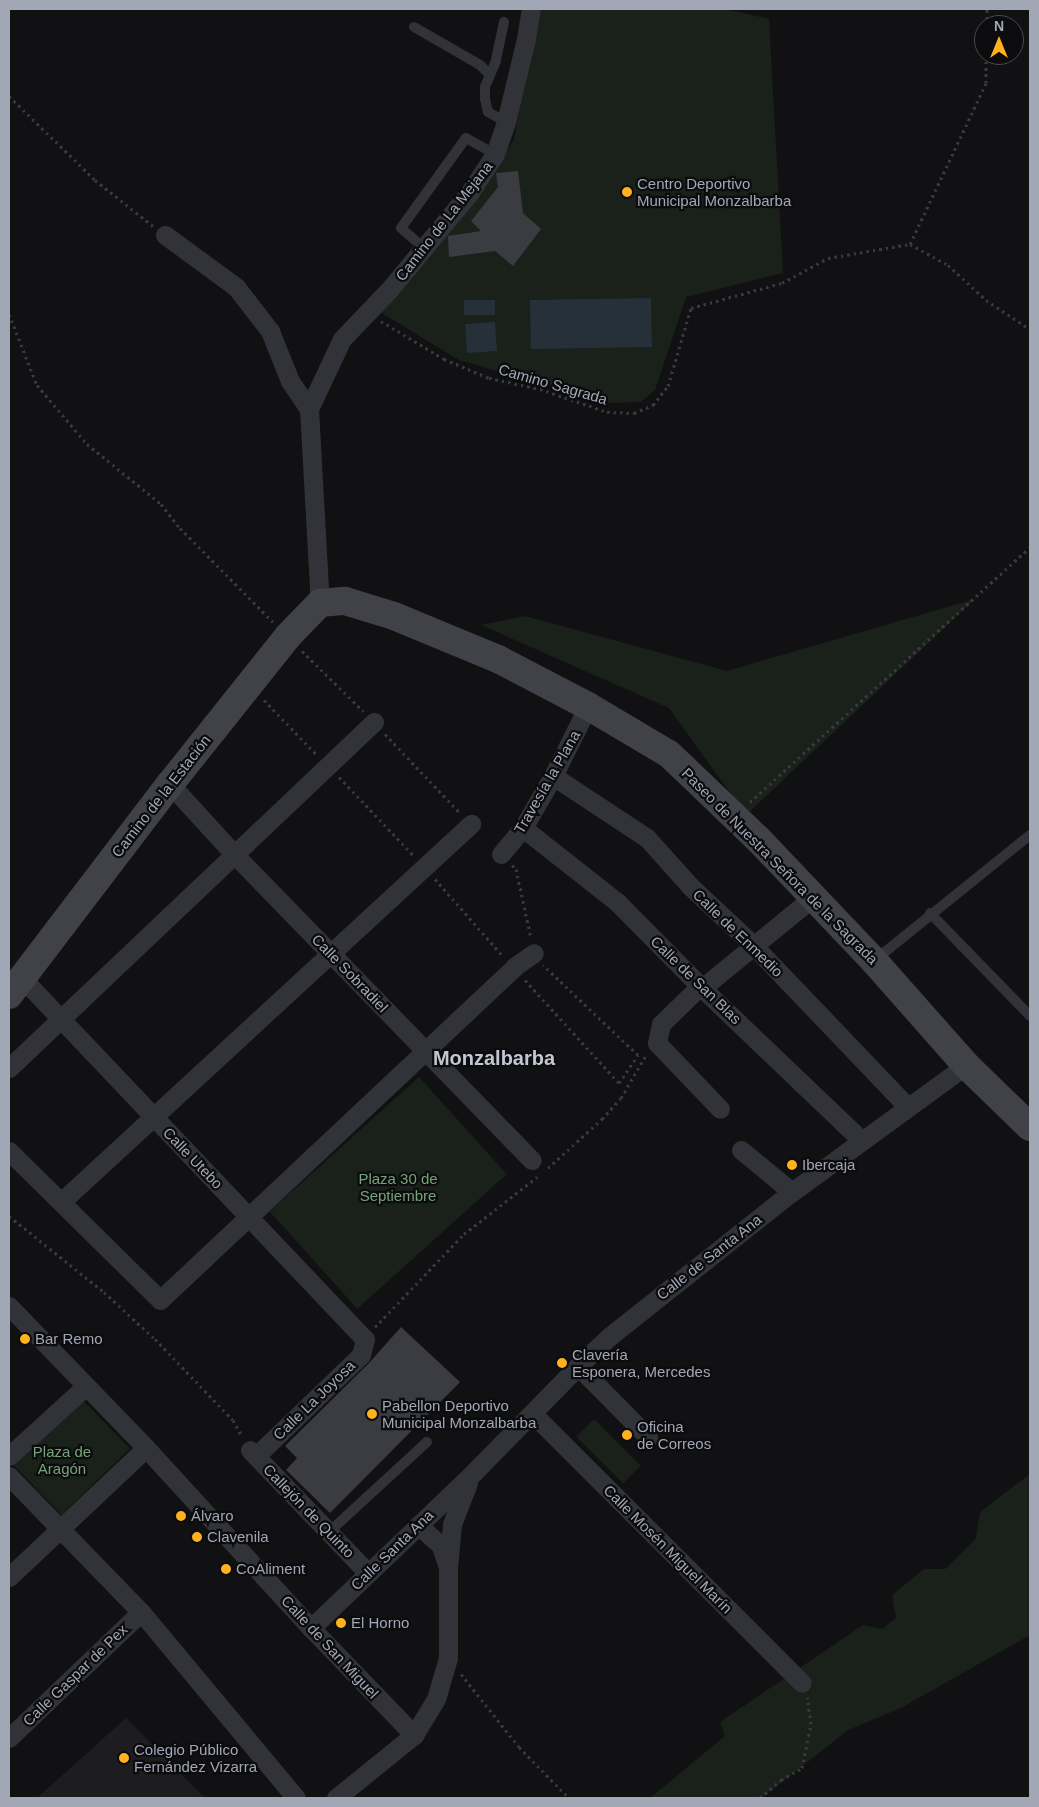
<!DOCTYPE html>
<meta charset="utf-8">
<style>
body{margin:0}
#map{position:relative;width:1039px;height:1807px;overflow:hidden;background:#111113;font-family:Arial,sans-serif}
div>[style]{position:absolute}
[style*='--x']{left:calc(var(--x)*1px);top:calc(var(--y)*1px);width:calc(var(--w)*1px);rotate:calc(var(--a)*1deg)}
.built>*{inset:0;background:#1d1d20}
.green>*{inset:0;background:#19211a;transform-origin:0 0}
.water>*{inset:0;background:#263038;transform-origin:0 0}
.building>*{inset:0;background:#3a3c41}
.path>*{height:3px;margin-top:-1.5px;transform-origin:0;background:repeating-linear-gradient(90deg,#383a3f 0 2.5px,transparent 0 6.5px)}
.lane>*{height:10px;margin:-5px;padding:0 5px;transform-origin:5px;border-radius:5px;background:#323338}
.street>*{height:19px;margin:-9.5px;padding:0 9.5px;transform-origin:9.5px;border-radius:9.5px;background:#323338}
.secondary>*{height:28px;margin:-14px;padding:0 14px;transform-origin:14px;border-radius:14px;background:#404248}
.dots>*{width:14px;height:14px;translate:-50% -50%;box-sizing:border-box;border:2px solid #0c0c0e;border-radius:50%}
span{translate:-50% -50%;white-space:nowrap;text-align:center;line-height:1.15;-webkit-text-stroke:4.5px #0c0c0e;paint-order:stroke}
.poi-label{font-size:15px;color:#a1a7b5}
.left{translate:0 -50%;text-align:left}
.street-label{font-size:15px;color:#a1a7b5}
.park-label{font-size:15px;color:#75a378}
.district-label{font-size:20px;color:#c2c6d1;font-weight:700}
.frame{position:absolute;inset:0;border:10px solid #a1a7b5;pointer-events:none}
.north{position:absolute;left:974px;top:15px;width:50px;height:50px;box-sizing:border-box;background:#0c0c0e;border:1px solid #484a51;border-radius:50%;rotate:0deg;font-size:14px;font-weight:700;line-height:20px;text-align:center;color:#a1a7b5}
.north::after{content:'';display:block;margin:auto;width:18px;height:22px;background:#ffb21d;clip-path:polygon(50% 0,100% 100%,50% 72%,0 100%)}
</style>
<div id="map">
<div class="built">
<div style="clip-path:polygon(126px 1718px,205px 1798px,37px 1798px)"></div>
</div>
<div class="green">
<div style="clip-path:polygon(536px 9px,725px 9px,769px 19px,783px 273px,686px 297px,655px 390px,641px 402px,607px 403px,459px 360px,380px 312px,438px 243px,514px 140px)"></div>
<div style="clip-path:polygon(975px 599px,746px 815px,669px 708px,481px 625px,525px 616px,727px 671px)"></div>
<div style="left:419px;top:1077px;width:131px;height:201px;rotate:48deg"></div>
<div style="left:77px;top:1394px;width:76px;height:95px;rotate:46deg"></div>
<div style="left:594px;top:1419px;width:66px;height:25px;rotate:45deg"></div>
<div style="clip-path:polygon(1030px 1474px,1030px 1635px,901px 1708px,848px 1730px,762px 1798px,650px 1798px,725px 1736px,720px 1722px,863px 1625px,882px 1629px,896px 1618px,892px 1595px,924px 1569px,945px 1569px,976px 1538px,980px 1512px)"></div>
</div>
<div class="water">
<div style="left:651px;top:298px;width:49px;height:121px;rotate:89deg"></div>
<div style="left:495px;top:300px;width:15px;height:31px;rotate:90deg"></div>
<div style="left:495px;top:322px;width:29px;height:30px;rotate:86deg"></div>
</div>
<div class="building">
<div style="clip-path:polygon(518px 171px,523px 213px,541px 229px,513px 266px,495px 251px,449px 257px,448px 236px,481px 231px,471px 221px,498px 187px,496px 173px)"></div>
<div style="clip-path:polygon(401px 1327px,460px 1382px,330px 1513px,286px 1470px,297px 1458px,285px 1446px,369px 1363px)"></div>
</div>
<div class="path">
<div style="--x:987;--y:25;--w:16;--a:-90"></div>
<div style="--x:9;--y:96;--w:120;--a:44.3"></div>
<div style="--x:95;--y:180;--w:74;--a:38.4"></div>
<div style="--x:910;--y:244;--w:178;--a:-64.7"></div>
<div style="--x:986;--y:83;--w:28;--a:-90"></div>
<div style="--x:9;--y:314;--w:76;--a:68.5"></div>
<div style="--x:37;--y:385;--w:77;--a:49.7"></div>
<div style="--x:87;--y:444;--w:95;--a:39"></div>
<div style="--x:161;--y:504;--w:31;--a:52"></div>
<div style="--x:180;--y:528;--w:132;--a:45.3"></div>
<div style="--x:381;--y:321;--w:74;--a:31.1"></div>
<div style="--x:444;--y:359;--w:49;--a:22.9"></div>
<div style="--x:489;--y:378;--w:52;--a:12.2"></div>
<div style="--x:540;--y:389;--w:71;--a:18.9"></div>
<div style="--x:607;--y:412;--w:27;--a:2"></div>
<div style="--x:634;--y:413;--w:21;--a:-23"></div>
<div style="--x:653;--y:405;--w:24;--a:-52"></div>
<div style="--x:668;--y:386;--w:81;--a:-73.6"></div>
<div style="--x:691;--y:308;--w:94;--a:-15.4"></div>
<div style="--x:782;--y:283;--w:52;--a:-28.5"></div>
<div style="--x:828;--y:258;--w:83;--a:-9.7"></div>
<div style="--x:910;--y:244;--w:43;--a:28.9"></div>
<div style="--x:948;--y:265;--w:52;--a:42.6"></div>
<div style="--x:986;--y:300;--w:53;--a:33.4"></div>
<div style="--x:302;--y:651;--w:86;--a:44.5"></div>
<div style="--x:264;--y:700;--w:76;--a:46.1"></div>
<div style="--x:385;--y:734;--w:109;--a:46.5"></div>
<div style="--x:339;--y:777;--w:109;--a:46.5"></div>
<div style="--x:750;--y:802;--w:379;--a:-42.3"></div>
<div style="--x:512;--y:865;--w:6;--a:45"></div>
<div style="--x:516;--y:869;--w:71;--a:77.7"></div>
<div style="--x:435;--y:879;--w:101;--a:48.6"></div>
<div style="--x:525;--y:980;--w:139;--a:47.6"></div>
<div style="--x:619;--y:1083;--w:34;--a:-56"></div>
<div style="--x:638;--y:1055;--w:131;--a:-136.5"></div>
<div style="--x:548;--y:1168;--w:73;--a:-42.2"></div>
<div style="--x:602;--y:1119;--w:28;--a:-48"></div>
<div style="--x:621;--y:1098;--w:50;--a:-59.8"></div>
<div style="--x:9;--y:1216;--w:122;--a:38.7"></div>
<div style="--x:104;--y:1292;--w:69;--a:42.7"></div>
<div style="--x:155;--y:1339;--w:112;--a:46.1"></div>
<div style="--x:233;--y:1420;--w:18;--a:61"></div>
<div style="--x:375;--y:1327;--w:129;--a:-46.3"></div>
<div style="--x:464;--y:1234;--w:93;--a:-38"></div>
<div style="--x:461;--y:1674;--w:93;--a:51.5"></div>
<div style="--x:519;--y:1747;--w:71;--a:45.6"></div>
<div style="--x:760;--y:1798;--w:28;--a:-41"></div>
<div style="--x:781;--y:1780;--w:24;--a:-30"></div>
<div style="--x:802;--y:1768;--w:45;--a:-78.4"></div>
<div style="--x:811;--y:1724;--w:27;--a:-98"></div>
</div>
<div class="lane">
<div style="--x:504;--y:22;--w:40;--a:102"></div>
<div style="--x:496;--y:61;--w:28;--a:113"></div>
<div style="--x:485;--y:87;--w:12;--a:90"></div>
<div style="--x:485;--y:99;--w:13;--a:77"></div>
<div style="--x:488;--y:112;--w:21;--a:29"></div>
<div style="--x:414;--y:27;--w:76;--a:29.9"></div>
<div style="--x:480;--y:65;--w:14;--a:45"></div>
<div style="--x:424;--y:248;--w:30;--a:-139"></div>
<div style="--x:401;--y:228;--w:111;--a:-54.2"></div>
<div style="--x:466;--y:138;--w:33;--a:29"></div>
<div style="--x:930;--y:913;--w:144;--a:45.8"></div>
<div style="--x:875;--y:960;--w:199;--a:-38.9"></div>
<div style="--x:329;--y:1532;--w:133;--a:-42.6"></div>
</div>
<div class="street">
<div style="--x:165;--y:235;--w:88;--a:36.2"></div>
<div style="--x:236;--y:287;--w:56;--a:52.3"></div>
<div style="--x:270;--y:331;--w:54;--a:68.2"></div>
<div style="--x:290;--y:381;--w:34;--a:56"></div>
<div style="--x:309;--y:409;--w:194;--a:86.8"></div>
<div style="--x:309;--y:409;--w:77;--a:-64.8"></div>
<div style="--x:342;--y:339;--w:68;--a:-46.2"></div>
<div style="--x:389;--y:290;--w:127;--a:-50.4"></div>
<div style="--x:470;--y:192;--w:45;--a:-56.7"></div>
<div style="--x:495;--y:154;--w:34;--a:-71"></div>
<div style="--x:506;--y:122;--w:85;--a:-76.5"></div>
<div style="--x:526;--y:39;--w:30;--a:-81"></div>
<div style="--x:553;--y:776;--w:113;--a:33.4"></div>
<div style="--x:647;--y:838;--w:64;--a:48.1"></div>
<div style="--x:690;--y:886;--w:86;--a:43.1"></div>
<div style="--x:753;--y:945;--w:224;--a:46.3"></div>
<div style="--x:170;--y:784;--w:95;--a:47.6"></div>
<div style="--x:234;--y:854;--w:427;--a:45.8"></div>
<div style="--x:523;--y:828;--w:120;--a:38.2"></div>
<div style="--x:617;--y:902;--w:121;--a:45.3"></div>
<div style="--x:702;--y:988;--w:221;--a:43.7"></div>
<div style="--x:501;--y:854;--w:34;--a:-50"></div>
<div style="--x:523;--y:828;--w:60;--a:-60"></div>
<div style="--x:553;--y:776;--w:78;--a:-63.4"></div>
<div style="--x:22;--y:978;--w:498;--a:46.5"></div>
<div style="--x:365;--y:1339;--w:16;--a:104"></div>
<div style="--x:361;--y:1355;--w:146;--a:136.1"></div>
<div style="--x:700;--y:986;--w:54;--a:135.7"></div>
<div style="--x:661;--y:1024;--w:19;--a:102"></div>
<div style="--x:657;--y:1043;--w:91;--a:46.3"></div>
<div style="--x:702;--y:988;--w:144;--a:-39.3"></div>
<div style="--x:9;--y:1068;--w:503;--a:-43.47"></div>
<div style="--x:741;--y:1150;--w:66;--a:39.5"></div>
<div style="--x:9;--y:1151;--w:212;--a:44.6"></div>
<div style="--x:160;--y:1300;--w:486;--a:-43.2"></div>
<div style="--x:514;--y:967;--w:24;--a:-35"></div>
<div style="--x:61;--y:1202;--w:558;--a:-42.67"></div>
<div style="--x:9;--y:1306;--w:197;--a:46"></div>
<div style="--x:146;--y:1448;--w:244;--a:47.5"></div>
<div style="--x:311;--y:1628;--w:149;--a:46.1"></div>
<div style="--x:578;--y:1366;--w:100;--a:45.4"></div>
<div style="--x:533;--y:1414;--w:380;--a:45"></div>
<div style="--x:250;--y:1450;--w:170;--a:46.2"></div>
<div style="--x:9;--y:1456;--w:104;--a:-42.3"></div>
<div style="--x:9;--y:1476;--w:190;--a:45.9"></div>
<div style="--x:141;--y:1612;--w:242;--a:50.2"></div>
<div style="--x:418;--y:1525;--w:31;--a:42"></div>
<div style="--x:441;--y:1546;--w:20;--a:72"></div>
<div style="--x:9;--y:1577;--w:188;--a:-43.3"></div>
<div style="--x:311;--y:1628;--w:224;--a:-43.7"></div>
<div style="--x:473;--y:1473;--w:150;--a:-45.5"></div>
<div style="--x:578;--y:1366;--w:44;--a:-43.2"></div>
<div style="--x:610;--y:1336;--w:232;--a:-38.4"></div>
<div style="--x:792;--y:1192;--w:215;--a:-36.1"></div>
<div style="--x:9;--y:1738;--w:182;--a:-43.7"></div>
<div style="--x:336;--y:1798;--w:100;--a:-38.9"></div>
<div style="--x:414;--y:1735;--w:42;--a:-58.6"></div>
<div style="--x:436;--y:1699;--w:43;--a:-73.7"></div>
<div style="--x:448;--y:1658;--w:90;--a:-90"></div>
<div style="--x:448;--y:1568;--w:44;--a:-84.8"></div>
<div style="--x:452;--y:1524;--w:44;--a:-68.7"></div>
</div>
<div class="secondary">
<div style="--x:9;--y:995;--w:265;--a:-52.7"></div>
<div style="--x:170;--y:784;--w:189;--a:-51.4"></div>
<div style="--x:288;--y:636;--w:46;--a:-45.9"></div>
<div style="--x:320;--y:603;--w:25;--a:-5"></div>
<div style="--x:345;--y:601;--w:51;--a:17"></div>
<div style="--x:394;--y:616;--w:113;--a:22.5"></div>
<div style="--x:498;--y:659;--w:102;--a:27.6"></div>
<div style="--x:588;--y:706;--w:94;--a:30.7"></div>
<div style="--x:669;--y:754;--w:122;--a:43.7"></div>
<div style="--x:757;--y:838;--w:170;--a:46.4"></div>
<div style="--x:874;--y:961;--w:139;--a:48.5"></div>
<div style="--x:966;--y:1065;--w:89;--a:44.1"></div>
</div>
<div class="dots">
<div style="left:627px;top:192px;background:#ffb21d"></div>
<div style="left:792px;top:1165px;background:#ffb21d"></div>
<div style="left:25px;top:1339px;background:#ffb21d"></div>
<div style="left:562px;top:1363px;background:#ffb21d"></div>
<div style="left:372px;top:1414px;background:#ffb21d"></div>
<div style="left:627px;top:1435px;background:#ffb21d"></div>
<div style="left:181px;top:1516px;background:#ffb21d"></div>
<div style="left:197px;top:1537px;background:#ffb21d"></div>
<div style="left:226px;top:1569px;background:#ffb21d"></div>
<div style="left:341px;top:1623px;background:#ffb21d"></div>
<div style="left:124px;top:1758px;background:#ffb21d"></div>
</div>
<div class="poi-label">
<span class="left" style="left:637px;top:192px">Centro Deportivo<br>Municipal Monzalbarba</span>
<span class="left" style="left:802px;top:1165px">Ibercaja</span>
<span class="left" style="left:35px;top:1339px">Bar Remo</span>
<span class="left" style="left:572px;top:1363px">Clavería<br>Esponera, Mercedes</span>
<span class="left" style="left:382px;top:1414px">Pabellon Deportivo<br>Municipal Monzalbarba</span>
<span class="left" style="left:637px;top:1435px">Oficina<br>de Correos</span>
<span class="left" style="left:191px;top:1516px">Álvaro</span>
<span class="left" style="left:207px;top:1537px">Clavenila</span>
<span class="left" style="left:236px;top:1569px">CoAliment</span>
<span class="left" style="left:351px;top:1623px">El Horno</span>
<span class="left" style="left:134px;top:1758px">Colegio Público<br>Fernández Vizarra</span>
</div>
<div class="street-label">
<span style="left:444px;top:221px;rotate:-52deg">Camino de La Mejana</span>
<span style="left:553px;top:384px;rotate:16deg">Camino Sagrada</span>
<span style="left:547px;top:782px;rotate:-60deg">Travesía la Plana</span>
<span style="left:161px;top:796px;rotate:-52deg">Camino de la Estación</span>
<span style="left:780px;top:866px;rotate:45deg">Paseo de Nuestra Señora de la Sagrada</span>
<span style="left:738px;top:933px;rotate:44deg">Calle de Enmedio</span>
<span style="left:350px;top:973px;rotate:46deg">Calle Sobradiel</span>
<span style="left:696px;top:980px;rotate:44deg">Calle de San Blas</span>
<span style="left:193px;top:1158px;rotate:46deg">Calle Utebo</span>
<span style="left:709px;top:1257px;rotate:-38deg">Calle de Santa Ana</span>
<span style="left:314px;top:1400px;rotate:-44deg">Calle La Joyosa</span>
<span style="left:309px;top:1511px;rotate:46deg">Callejón de Quinto</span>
<span style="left:668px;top:1549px;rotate:45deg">Calle Mosén Miguel Marín</span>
<span style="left:392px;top:1550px;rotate:-44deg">Calle Santa Ana</span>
<span style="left:330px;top:1647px;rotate:47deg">Calle de San Miguel</span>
<span style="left:75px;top:1675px;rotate:-44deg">Calle Gaspar de Pex</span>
</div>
<div class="park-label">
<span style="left:398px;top:1187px">Plaza 30 de<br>Septiembre</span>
<span style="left:62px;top:1460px">Plaza de<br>Aragón</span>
</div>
<div class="district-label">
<span style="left:494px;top:1058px">Monzalbarba</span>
</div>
<div class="frame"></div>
<div class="north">N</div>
</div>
